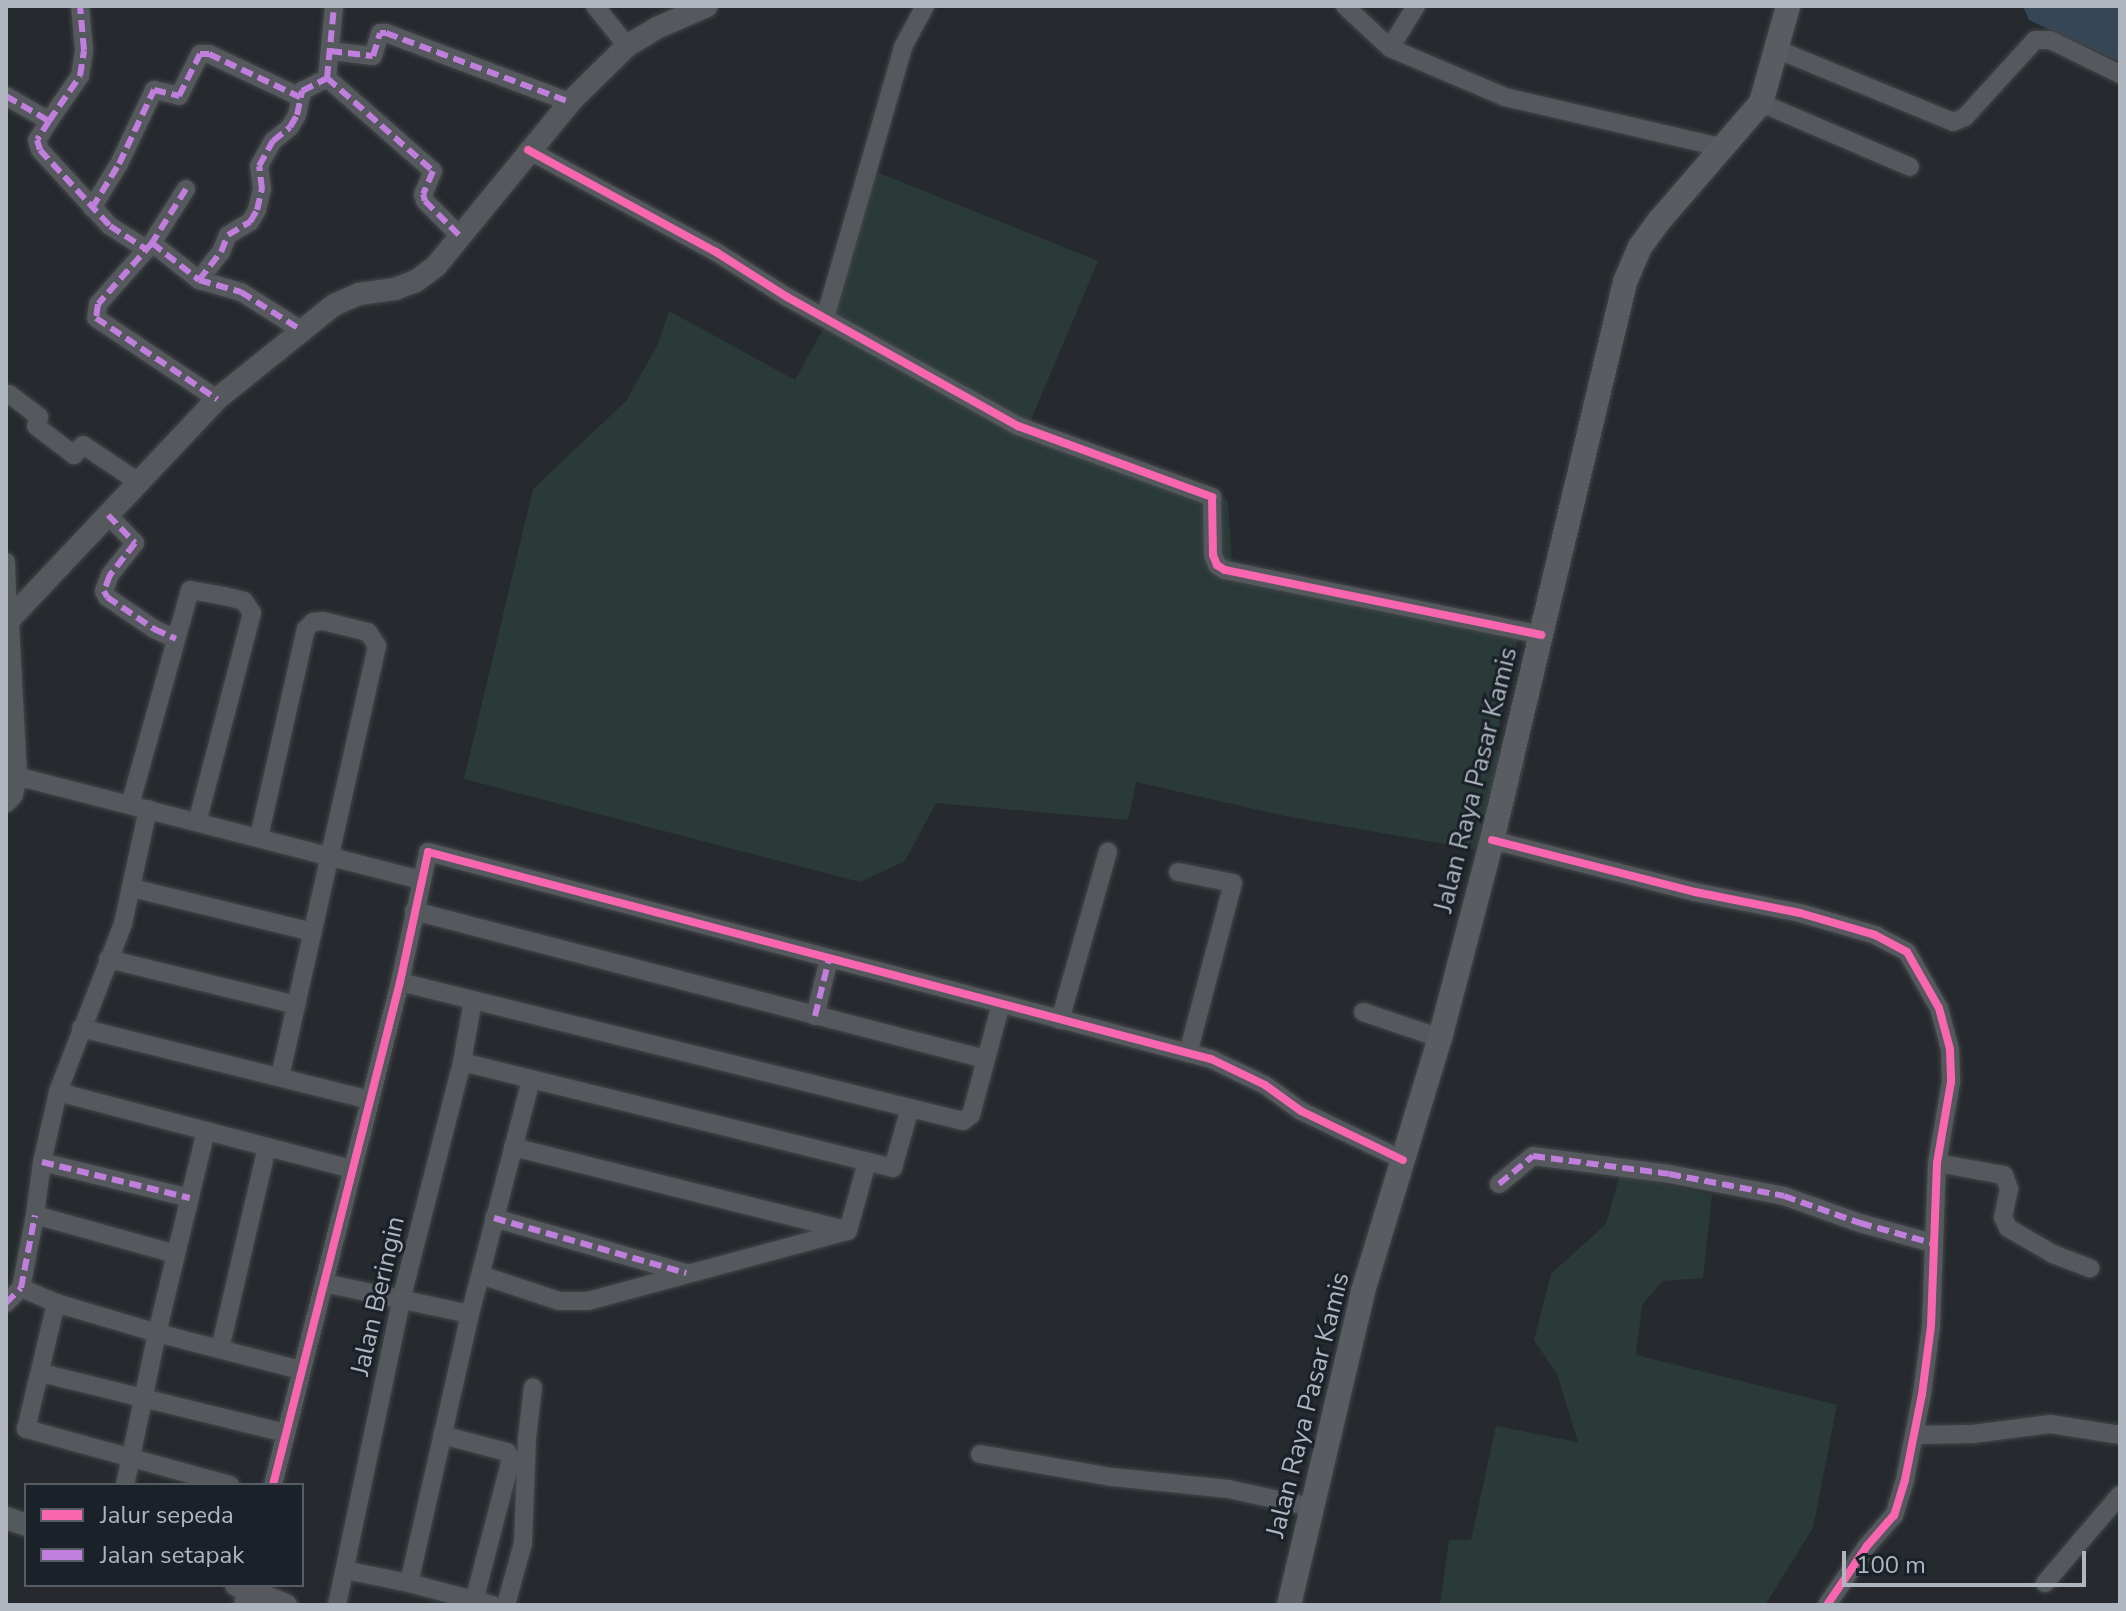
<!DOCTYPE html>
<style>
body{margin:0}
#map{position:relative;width:2126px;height:1611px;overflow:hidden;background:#262a2e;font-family:"Nunito Sans",sans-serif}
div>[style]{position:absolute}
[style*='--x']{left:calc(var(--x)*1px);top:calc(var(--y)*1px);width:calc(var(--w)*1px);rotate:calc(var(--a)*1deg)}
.green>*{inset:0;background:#293a38}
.water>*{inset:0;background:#374656}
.roads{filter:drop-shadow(0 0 2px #434649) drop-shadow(0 0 2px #434649)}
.minor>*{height:18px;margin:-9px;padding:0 9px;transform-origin:9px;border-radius:9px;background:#55585d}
.tertiary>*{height:22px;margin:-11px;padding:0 11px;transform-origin:11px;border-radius:11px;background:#55585d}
.secondary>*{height:24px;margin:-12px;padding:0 12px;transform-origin:12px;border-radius:12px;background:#595d62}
.quiet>*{height:6px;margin-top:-3px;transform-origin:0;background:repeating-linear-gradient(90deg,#c07fdc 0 12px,transparent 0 18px)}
.cycleway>*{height:8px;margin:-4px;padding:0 4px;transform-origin:4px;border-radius:4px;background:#f766af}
span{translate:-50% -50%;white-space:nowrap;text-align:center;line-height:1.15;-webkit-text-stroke:6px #1a2128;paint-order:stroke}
.street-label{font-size:26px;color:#afb6c0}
.frame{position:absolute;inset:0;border:8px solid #afb6c0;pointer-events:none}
.legend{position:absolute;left:24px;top:1483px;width:280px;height:104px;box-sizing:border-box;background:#1a2128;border:2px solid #565d65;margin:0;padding:10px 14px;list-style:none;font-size:24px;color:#afb6c0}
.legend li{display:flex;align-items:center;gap:16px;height:40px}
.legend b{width:40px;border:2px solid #565d65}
.scale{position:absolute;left:1842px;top:1551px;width:244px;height:36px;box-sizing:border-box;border:4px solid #afb6c0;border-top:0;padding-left:10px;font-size:24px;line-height:28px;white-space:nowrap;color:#afb6c0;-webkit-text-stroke:6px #1a2128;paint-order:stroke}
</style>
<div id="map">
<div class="green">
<div style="clip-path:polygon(867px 168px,1098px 261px,1028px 427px,1228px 500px,1232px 562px,1520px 627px,1494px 749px,1526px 761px,1502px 854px,1285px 816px,1136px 782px,1128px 820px,936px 803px,905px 861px,860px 882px,464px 779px,533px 489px,626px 401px,657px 346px,669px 311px,795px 380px,831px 315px)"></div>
<div style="clip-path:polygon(1620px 1174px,1712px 1195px,1703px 1278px,1663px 1281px,1642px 1305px,1636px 1355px,1837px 1405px,1813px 1528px,1765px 1605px,1440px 1605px,1449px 1540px,1471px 1540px,1496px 1426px,1578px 1442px,1557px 1374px,1534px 1340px,1551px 1274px,1606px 1224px)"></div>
</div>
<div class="water">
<div style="clip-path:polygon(2023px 6px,2120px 6px,2120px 62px,2029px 20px)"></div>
</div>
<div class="roads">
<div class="minor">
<div style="--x:595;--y:6;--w:51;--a:51.3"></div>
<div style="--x:1345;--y:6;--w:62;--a:43"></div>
<div style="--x:1390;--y:48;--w:125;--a:23.1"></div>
<div style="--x:1505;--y:97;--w:225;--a:13.1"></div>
<div style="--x:1390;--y:48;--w:49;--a:-58.2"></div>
<div style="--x:1776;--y:49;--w:191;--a:22.4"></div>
<div style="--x:1953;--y:122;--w:13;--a:-23"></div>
<div style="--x:1965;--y:117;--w:104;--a:-47.7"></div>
<div style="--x:2035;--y:40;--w:15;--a:0"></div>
<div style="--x:2050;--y:40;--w:78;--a:25.9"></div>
<div style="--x:330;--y:51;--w:43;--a:6.6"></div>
<div style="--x:373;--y:56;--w:24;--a:-73"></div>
<div style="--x:380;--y:33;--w:6;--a:0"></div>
<div style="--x:386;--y:33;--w:197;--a:20.6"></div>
<div style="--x:327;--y:78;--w:141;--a:41.3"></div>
<div style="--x:433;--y:171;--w:25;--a:113"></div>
<div style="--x:423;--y:194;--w:7;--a:74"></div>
<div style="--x:425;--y:201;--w:51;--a:45"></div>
<div style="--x:6;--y:96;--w:50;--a:30.2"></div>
<div style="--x:49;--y:121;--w:55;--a:-55.4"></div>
<div style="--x:80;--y:76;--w:26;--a:-81"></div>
<div style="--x:84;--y:50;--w:44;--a:-95.2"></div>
<div style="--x:1761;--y:103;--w:162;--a:23.2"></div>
<div style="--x:49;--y:121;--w:22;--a:122"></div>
<div style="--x:37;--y:140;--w:10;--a:73"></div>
<div style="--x:40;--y:150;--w:103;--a:47.4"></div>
<div style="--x:110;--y:226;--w:43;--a:32.6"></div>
<div style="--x:528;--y:150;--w:214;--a:28.5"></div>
<div style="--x:716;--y:252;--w:84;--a:32.4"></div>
<div style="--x:787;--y:297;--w:265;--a:29.2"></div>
<div style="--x:1018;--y:426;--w:207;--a:20.1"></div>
<div style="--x:1212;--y:497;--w:58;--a:89"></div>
<div style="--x:1213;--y:555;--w:11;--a:68"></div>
<div style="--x:1217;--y:565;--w:9;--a:32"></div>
<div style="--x:1225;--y:570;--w:323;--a:11.6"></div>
<div style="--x:186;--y:189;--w:64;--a:122.2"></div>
<div style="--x:152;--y:243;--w:81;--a:131.5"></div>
<div style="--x:98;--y:304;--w:14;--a:98"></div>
<div style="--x:96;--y:318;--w:146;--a:33.8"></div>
<div style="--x:92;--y:208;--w:52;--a:-58.5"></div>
<div style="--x:119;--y:164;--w:82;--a:-64.7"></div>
<div style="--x:154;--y:90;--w:26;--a:13"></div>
<div style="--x:179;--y:96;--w:47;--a:-63.4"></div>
<div style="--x:200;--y:54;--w:9;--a:0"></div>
<div style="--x:209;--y:54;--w:101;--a:25.3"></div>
<div style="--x:152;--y:243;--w:60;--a:38.2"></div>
<div style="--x:199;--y:280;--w:44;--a:15.9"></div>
<div style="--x:241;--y:292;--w:71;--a:32.3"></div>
<div style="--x:199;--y:280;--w:36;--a:-52"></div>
<div style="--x:221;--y:252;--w:18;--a:-68"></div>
<div style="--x:228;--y:235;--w:26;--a:-31"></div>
<div style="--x:250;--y:222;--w:14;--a:-60"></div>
<div style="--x:257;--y:210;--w:22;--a:-77"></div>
<div style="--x:262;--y:189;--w:23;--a:-97"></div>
<div style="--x:259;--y:166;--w:29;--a:-61"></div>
<div style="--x:273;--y:141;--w:22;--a:-39"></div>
<div style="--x:290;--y:127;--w:14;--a:-60"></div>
<div style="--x:297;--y:115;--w:25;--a:-78"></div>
<div style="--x:302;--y:91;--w:28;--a:-27"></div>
<div style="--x:327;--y:78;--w:72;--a:-84.4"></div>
<div style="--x:825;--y:318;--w:282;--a:-73.9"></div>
<div style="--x:903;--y:47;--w:47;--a:-61.8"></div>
<div style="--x:9;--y:394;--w:38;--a:37"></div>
<div style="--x:39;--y:417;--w:9;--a:108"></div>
<div style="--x:36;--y:426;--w:48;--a:37.3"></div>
<div style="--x:74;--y:455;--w:13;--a:-48"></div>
<div style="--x:83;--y:445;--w:69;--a:33.7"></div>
<div style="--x:108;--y:515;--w:39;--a:46"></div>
<div style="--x:135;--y:543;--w:41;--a:128"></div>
<div style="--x:110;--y:575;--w:17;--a:111"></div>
<div style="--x:104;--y:591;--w:7;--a:63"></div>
<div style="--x:107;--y:597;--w:57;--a:34.2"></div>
<div style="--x:154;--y:629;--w:24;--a:24"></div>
<div style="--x:6;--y:562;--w:59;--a:88.1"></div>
<div style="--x:16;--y:776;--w:418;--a:14.4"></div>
<div style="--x:130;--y:805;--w:223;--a:-74.4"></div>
<div style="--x:190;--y:590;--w:35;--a:10"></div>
<div style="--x:224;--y:596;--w:21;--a:14"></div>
<div style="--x:244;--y:601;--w:14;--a:56"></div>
<div style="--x:252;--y:613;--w:216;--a:104.7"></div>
<div style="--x:148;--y:809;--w:118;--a:102.3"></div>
<div style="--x:123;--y:924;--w:180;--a:111.2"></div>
<div style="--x:58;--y:1092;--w:72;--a:102.9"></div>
<div style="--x:42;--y:1162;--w:53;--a:97.5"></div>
<div style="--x:35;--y:1215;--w:146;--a:15.5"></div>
<div style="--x:259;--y:837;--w:213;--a:-77.3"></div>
<div style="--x:306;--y:629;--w:10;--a:-45"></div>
<div style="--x:313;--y:622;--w:10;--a:-6"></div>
<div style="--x:323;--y:621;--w:46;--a:13.7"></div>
<div style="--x:368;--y:632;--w:17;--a:57"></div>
<div style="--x:377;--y:646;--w:442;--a:102.7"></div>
<div style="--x:1492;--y:840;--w:210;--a:14.4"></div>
<div style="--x:1695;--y:892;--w:107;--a:11.3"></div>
<div style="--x:1800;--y:913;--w:78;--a:16.3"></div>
<div style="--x:1875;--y:935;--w:36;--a:28"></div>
<div style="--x:1907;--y:952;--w:64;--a:60.3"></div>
<div style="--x:1939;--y:1008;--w:42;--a:75"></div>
<div style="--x:1950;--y:1049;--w:33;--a:88"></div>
<div style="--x:1951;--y:1082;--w:82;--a:99.8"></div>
<div style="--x:1937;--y:1163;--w:163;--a:92.1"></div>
<div style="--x:1931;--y:1326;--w:69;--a:97.5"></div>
<div style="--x:1922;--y:1394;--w:88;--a:101.2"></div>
<div style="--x:1905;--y:1480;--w:37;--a:107"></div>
<div style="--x:1894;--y:1515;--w:41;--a:131.1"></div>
<div style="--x:1867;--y:1546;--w:71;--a:124.1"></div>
<div style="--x:1178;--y:872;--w:56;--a:11.3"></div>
<div style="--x:1233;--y:883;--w:176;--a:104.8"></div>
<div style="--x:132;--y:888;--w:186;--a:13.7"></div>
<div style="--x:414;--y:911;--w:590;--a:14.53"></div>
<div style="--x:108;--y:959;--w:194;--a:13.7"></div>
<div style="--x:400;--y:982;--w:580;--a:13.87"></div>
<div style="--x:963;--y:1121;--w:10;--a:-37"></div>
<div style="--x:971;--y:1115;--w:115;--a:-74.9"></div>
<div style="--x:1363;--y:1012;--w:81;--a:18.7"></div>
<div style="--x:815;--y:1016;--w:59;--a:-76.2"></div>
<div style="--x:1060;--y:1020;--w:175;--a:-74.1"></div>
<div style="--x:81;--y:1028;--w:298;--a:14"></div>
<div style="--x:462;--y:1062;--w:444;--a:13.8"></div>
<div style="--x:893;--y:1168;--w:62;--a:-74.2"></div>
<div style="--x:58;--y:1092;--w:304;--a:14.7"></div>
<div style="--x:513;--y:1147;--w:342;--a:14"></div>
<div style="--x:42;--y:1162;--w:152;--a:13.7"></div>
<div style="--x:1937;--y:1163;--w:68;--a:10.2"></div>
<div style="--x:2004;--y:1175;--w:15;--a:70"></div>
<div style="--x:2009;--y:1189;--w:29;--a:102"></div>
<div style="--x:2003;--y:1217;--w:12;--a:66"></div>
<div style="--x:2008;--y:1228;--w:52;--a:30"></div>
<div style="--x:2053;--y:1254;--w:40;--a:21"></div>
<div style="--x:1499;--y:1184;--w:44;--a:-39.5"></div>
<div style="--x:1533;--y:1156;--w:137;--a:7.5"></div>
<div style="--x:1669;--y:1174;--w:117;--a:10.8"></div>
<div style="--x:1784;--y:1196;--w:81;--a:19.6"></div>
<div style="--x:1860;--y:1223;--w:75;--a:15.5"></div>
<div style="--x:494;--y:1218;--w:200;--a:16"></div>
<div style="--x:481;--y:1275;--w:82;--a:18.4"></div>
<div style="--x:559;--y:1301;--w:29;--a:0"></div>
<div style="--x:588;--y:1301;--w:269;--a:-15.1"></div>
<div style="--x:848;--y:1231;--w:72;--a:-74.6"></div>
<div style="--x:324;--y:1283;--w:149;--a:12"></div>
<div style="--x:21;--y:1288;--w:38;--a:23"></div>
<div style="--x:6;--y:1303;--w:21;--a:-45"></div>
<div style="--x:21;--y:1288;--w:74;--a:-79.1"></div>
<div style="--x:220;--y:1349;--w:207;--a:-76.9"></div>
<div style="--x:41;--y:1373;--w:252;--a:13.8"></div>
<div style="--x:442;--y:1435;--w:67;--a:14.7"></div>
<div style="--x:507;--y:1452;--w:8;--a:60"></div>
<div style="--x:511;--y:1459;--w:147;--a:104.6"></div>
<div style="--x:1914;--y:1435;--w:59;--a:-1"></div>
<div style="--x:1973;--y:1434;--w:78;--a:-7.4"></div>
<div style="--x:2050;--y:1424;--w:71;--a:8.9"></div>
<div style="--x:980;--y:1454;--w:134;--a:9.9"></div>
<div style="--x:1112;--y:1477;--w:117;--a:5.9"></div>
<div style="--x:1228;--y:1489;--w:85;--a:12.2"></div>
<div style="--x:125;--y:1485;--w:155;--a:-78.1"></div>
<div style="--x:157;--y:1333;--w:208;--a:-76.4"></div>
<div style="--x:230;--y:1485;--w:212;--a:-164.6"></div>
<div style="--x:26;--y:1429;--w:130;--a:-76.6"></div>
<div style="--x:56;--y:1303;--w:105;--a:16.5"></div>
<div style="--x:157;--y:1333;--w:148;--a:14.5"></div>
<div style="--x:273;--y:1485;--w:519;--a:-75.83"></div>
<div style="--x:400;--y:982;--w:133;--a:-77.8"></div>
<div style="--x:428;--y:852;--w:810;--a:14.81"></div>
<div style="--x:1211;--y:1059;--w:60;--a:25.7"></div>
<div style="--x:1265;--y:1085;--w:44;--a:35.8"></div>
<div style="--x:1301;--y:1111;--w:113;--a:25.7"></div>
<div style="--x:345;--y:1570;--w:65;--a:11.5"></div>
<div style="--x:409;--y:1583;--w:86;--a:14.8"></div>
<div style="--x:409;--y:1583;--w:276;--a:-77.2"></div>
<div style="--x:470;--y:1314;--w:243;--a:-75.4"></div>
<div style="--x:2045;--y:1583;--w:116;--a:-49.6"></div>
<div style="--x:243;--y:1605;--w:21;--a:-76"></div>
<div style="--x:337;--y:1605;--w:312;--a:-78.1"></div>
<div style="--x:401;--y:1300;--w:246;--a:-75.6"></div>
<div style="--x:462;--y:1062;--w:63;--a:-79.9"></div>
<div style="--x:506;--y:1605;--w:64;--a:-74.7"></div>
<div style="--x:523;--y:1543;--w:105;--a:-87.8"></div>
<div style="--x:527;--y:1438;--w:51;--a:-83.3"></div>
</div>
<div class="tertiary">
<div style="--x:6;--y:801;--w:9;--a:-49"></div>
<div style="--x:12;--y:794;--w:18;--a:-77"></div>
<div style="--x:16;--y:776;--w:155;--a:-93"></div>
<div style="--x:8;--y:621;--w:305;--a:-46.7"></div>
<div style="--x:217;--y:399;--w:150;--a:-38.8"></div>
<div style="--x:334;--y:305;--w:27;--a:-24"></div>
<div style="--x:359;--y:294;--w:36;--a:-8"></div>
<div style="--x:395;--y:289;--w:22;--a:-21"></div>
<div style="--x:416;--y:281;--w:25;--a:-37"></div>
<div style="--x:436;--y:266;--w:212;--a:-50.7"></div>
<div style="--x:570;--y:102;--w:80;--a:-44.5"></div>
<div style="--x:627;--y:46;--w:37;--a:-31"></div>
<div style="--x:659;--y:27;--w:52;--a:-23.6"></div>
<div style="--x:6;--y:1518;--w:21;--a:19"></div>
<div style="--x:236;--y:1585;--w:54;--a:21.8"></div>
</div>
<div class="secondary">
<div style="--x:1289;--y:1605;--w:323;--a:-76.7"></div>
<div style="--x:1363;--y:1291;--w:264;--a:-73.1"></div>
<div style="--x:1440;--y:1038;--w:205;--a:-75.3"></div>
<div style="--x:1492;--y:840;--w:574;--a:-76.59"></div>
<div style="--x:1625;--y:282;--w:38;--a:-67"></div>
<div style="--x:1640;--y:247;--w:32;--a:-54"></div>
<div style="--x:1659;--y:221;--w:156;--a:-49.2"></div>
<div style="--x:1761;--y:103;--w:101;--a:-74.4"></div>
</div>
</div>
<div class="quiet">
<div style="--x:330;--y:51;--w:43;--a:6.6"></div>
<div style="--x:373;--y:56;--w:24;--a:-73"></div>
<div style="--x:380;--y:33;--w:6;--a:0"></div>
<div style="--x:386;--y:33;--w:197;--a:20.6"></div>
<div style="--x:327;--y:78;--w:141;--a:41.3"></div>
<div style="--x:433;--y:171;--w:25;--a:113"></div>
<div style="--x:423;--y:194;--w:7;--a:74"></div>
<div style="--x:425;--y:201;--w:51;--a:45"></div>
<div style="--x:6;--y:96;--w:50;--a:30.2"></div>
<div style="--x:49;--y:121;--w:55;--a:-55.4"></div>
<div style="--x:80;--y:76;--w:26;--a:-81"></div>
<div style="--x:84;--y:50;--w:44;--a:-95.2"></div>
<div style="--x:49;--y:121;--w:22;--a:122"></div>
<div style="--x:37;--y:140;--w:10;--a:73"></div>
<div style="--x:40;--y:150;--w:103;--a:47.4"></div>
<div style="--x:110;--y:226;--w:43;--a:32.6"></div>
<div style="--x:186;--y:189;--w:64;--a:122.2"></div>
<div style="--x:152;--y:243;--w:81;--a:131.5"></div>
<div style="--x:98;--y:304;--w:14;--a:98"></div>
<div style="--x:96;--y:318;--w:146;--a:33.8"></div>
<div style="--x:92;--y:208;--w:52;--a:-58.5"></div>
<div style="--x:119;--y:164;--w:82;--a:-64.7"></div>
<div style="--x:154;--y:90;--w:26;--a:13"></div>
<div style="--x:179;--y:96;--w:47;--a:-63.4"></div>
<div style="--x:200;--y:54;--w:9;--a:0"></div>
<div style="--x:209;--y:54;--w:101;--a:25.3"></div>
<div style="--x:152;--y:243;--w:60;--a:38.2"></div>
<div style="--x:199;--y:280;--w:44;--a:15.9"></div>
<div style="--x:241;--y:292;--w:71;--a:32.3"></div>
<div style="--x:199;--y:280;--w:36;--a:-52"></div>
<div style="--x:221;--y:252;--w:18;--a:-68"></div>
<div style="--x:228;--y:235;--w:26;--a:-31"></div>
<div style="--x:250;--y:222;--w:14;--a:-60"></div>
<div style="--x:257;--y:210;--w:22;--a:-77"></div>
<div style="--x:262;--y:189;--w:23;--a:-97"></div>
<div style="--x:259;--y:166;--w:29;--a:-61"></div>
<div style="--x:273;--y:141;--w:22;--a:-39"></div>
<div style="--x:290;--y:127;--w:14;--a:-60"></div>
<div style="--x:297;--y:115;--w:25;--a:-78"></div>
<div style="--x:302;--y:91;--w:28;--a:-27"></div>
<div style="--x:327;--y:78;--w:72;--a:-84.4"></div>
<div style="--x:108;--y:515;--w:39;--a:46"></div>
<div style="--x:135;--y:543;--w:41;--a:128"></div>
<div style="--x:110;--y:575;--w:17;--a:111"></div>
<div style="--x:104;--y:591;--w:7;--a:63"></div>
<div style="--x:107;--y:597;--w:57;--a:34.2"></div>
<div style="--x:154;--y:629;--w:24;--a:24"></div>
<div style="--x:815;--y:1016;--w:59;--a:-76.2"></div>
<div style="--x:42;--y:1162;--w:152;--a:13.7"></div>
<div style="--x:1499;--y:1184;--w:44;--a:-39.5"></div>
<div style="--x:1533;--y:1156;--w:137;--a:7.5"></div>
<div style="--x:1669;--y:1174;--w:117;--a:10.8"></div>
<div style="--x:1784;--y:1196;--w:81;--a:19.6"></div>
<div style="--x:1860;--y:1223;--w:75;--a:15.5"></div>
<div style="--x:494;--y:1218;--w:200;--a:16"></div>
<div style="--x:6;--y:1303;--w:21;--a:-45"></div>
<div style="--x:21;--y:1288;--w:74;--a:-79.1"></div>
</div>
<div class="cycleway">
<div style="--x:528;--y:150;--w:214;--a:28.5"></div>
<div style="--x:716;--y:252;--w:84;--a:32.4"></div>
<div style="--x:787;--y:297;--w:265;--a:29.2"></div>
<div style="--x:1018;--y:426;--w:207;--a:20.1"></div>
<div style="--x:1212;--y:497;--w:58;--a:89"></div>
<div style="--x:1213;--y:555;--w:11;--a:68"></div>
<div style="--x:1217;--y:565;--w:9;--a:32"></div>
<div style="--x:1225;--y:570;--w:323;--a:11.6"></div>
<div style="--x:1492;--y:840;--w:210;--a:14.4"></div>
<div style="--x:1695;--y:892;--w:107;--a:11.3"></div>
<div style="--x:1800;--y:913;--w:78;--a:16.3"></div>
<div style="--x:1875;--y:935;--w:36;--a:28"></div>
<div style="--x:1907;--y:952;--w:64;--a:60.3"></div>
<div style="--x:1939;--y:1008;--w:42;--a:75"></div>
<div style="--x:1950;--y:1049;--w:33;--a:88"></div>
<div style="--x:1951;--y:1082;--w:82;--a:99.8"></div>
<div style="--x:1937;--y:1163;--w:163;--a:92.1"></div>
<div style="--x:1931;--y:1326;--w:69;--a:97.5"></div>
<div style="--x:1922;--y:1394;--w:88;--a:101.2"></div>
<div style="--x:1905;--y:1480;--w:37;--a:107"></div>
<div style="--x:1894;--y:1515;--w:41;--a:131.1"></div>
<div style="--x:1867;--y:1546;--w:71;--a:124.1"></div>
<div style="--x:273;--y:1485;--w:519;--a:-75.83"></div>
<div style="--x:400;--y:982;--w:133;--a:-77.8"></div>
<div style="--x:428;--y:852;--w:810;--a:14.81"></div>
<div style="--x:1211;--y:1059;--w:60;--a:25.7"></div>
<div style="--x:1265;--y:1085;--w:44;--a:35.8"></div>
<div style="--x:1301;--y:1111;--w:113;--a:25.7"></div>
</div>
<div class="street-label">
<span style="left:1476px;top:780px;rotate:-76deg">Jalan Raya Pasar Kamis</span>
<span style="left:378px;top:1296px;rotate:-77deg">Jalan Beringin</span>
<span style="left:1308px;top:1405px;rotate:-76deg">Jalan Raya Pasar Kamis</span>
</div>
<div class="frame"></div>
<ul class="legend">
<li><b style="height:10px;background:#f766af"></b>Jalur sepeda</li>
<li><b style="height:10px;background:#c07fdc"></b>Jalan setapak</li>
</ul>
<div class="scale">100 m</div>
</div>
